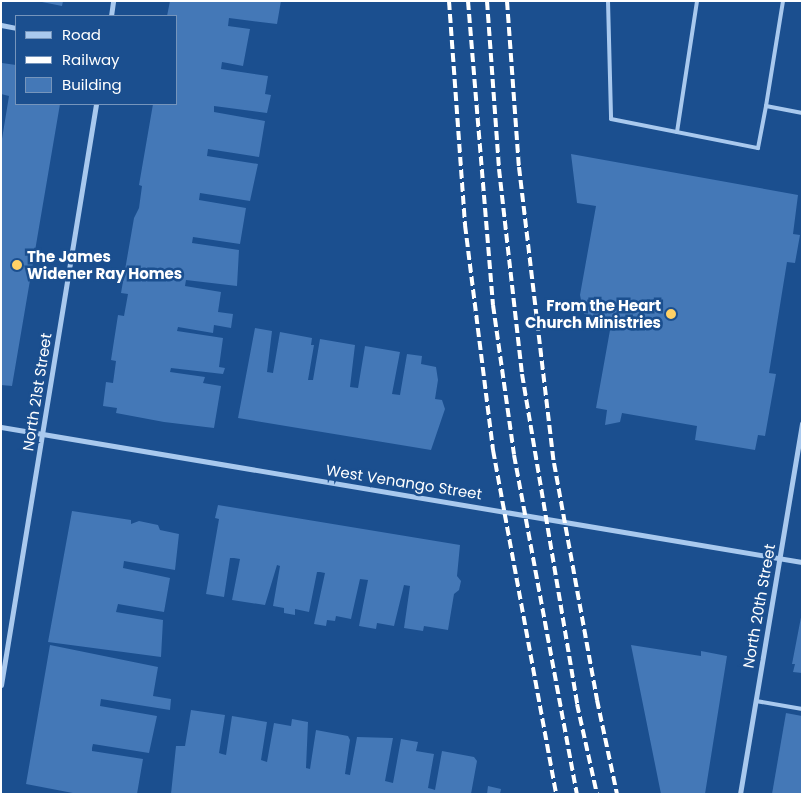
<!DOCTYPE html>
<style>
body{margin:0}
#map{position:relative;width:803px;height:795px;overflow:hidden;background:#1b4f8f;font-family:Poppins,sans-serif}
div>[style]{position:absolute}
[style*='--x']{left:calc(var(--x)*1px);top:calc(var(--y)*1px);width:calc(var(--w)*1px);rotate:calc(var(--a)*1deg)}
.building>*{inset:0;background:#4478b7}
.service>*{height:4px;margin:-2px;padding:0 2px;transform-origin:2px;border-radius:2px;background:#a9c9ee}
.minor>*{height:5px;margin:-2.5px;padding:0 2.5px;transform-origin:2.5px;border-radius:2.5px;background:#a9c9ee}
.rail>*{height:4px;margin-top:-2px;transform-origin:0;background:repeating-linear-gradient(90deg,#fff 0 9px,transparent 0 13px)}
.dots>*{width:14px;height:14px;translate:-50% -50%;box-sizing:border-box;border:2px solid #1b4f8f;border-radius:50%}
span{translate:-50% -50%;white-space:nowrap;text-align:center;line-height:1.15;-webkit-text-stroke:5px #1b4f8f;paint-order:stroke}
.poi-label{font-size:15px;color:#fff;font-weight:700}
.left{translate:0 -50%;text-align:left}
.right{translate:-100% -50%;text-align:right}
.street-label{font-size:15px;color:#fff}
.frame{position:absolute;inset:0;border:2px solid #fff;pointer-events:none}
.legend{position:absolute;left:15px;top:15px;width:162px;height:90px;box-sizing:border-box;background:#1b4f8f;border:1px solid #7695bc;margin:0;padding:6px 9px;list-style:none;font-size:15px;color:#fff}
.legend li{display:flex;align-items:center;gap:10px;height:25px}
.legend b{width:25px;border:1px solid #7695bc}
</style>
<div id="map">
<div class="building">
<div style="clip-path:polygon(37px 1px,63px 1px,62px 6px)"></div>
<div style="clip-path:polygon(170px 1px,281px 1px,277px 24px,229px 18px,228px 26px,250px 29px,243px 66px,222px 62px,221px 69px,268px 76px,265px 94px,271px 95px,267px 113px,214px 106px,214px 112px,265px 121px,259px 157px,208px 149px,207px 156px,258px 164px,250px 201px,200px 193px,199px 200px,246px 208px,240px 244px,193px 237px,192px 243px,239px 250px,237px 286px,186px 280px,185px 286px,221px 292px,218px 312px,233px 314px,231px 328px,214px 325px,213px 333px,178px 327px,177px 331px,223px 338px,219px 367px,225px 368px,223px 374px,171px 368px,170px 372px,205px 377px,203px 383px,221px 386px,214px 428px,164px 422px,116px 413px,117px 408px,103px 406px,106px 382px,113px 383px,116px 361px,111px 360px,118px 315px,124px 316px,128px 294px,121px 293px,134px 218px,139px 208px,142px 186px,139px 185px,153px 104px,176px 104px,176px 16px,167px 16px)"></div>
<div style="clip-path:polygon(2px 63px,16px 65px,16px 104px,60px 104px,12px 386px,1px 385px,1px 145px,9px 96px,1px 94px)"></div>
<div style="clip-path:polygon(571px 154px,798px 195px,793px 234px,800px 235px,795px 263px,787px 262px,769px 373px,776px 374px,765px 436px,758px 435px,755px 450px,695px 440px,697px 426px,622px 413px,620px 422px,605px 425px,607px 410px,596px 408px,612px 319px,584px 314px,580px 295px,596px 206px,577px 203px)"></div>
<div style="clip-path:polygon(255px 328px,272px 331px,267px 372px,273px 373px,280px 332px,312px 338px,311px 345px,314px 345px,308px 380px,313px 380px,320px 339px,355px 345px,350px 387px,358px 388px,365px 346px,400px 352px,392px 394px,400px 395px,407px 354px,422px 356px,421px 364px,436px 367px,438px 380px,435px 399px,442px 400px,445px 409px,431px 450px,238px 418px)"></div>
<div style="clip-path:polygon(218px 505px,460px 545px,457px 576px,461px 581px,459px 590px,454px 594px,448px 630px,424px 626px,423px 631px,404px 628px,410px 586px,404px 585px,394px 626px,377px 623px,376px 629px,359px 626px,368px 580px,360px 579px,351px 619px,336px 616px,335px 621px,327px 620px,326px 626px,314px 624px,325px 573px,320px 572px,317px 572px,309px 612px,295px 609px,295px 615px,284px 613px,284px 608px,273px 606px,280px 566px,277px 565px,265px 605px,232px 600px,240px 559px,234px 558px,230px 558px,224px 597px,206px 594px,219px 519px,215px 518px)"></div>
<div style="clip-path:polygon(72px 511px,131px 520px,131px 524px,139px 521px,158px 525px,160px 530px,179px 534px,175px 570px,124px 561px,123px 568px,170px 578px,164px 612px,118px 604px,116px 612px,163px 620px,161px 657px,48px 642px)"></div>
<div style="clip-path:polygon(802px 612px,802px 673px,793px 672px,795px 664px,792px 664px)"></div>
<div style="clip-path:polygon(50px 645px,158px 667px,153px 696px,171px 699px,170px 710px,101px 699px,100px 706px,157px 716px,149px 753px,93px 744px,92px 748px,92px 751px,143px 759px,137px 794px,78px 794px,26px 784px)"></div>
<div style="clip-path:polygon(631px 645px,701px 656px,701px 651px,727px 656px,705px 794px,661px 794px)"></div>
<div style="clip-path:polygon(191px 710px,225px 715px,219px 753px,222px 754px,226px 755px,232px 716px,267px 722px,261px 760px,267px 762px,274px 723px,291px 726px,292px 719px,308px 722px,306px 768px,310px 769px,316px 730px,348px 736px,350px 740px,345px 774px,350px 775px,357px 737px,393px 738px,385px 781px,393px 783px,401px 739px,418px 742px,416px 751px,434px 754px,428px 788px,432px 789px,435px 790px,442px 751px,474px 757px,477px 761px,471px 794px,171px 794px,176px 746px,185px 746px)"></div>
<div style="clip-path:polygon(786px 713px,802px 716px,802px 794px,772px 794px)"></div>
<div style="clip-path:polygon(488px 786px,501px 789px,500px 794px,487px 794px)"></div>
</div>
<div class="service">
<div style="--x:608;--y:1;--w:118;--a:88.5"></div>
<div style="--x:611;--y:119;--w:150;--a:11.2"></div>
<div style="--x:758;--y:148;--w:43;--a:-79.2"></div>
<div style="--x:766;--y:106;--w:37;--a:11"></div>
<div style="--x:766;--y:106;--w:106;--a:-80.8"></div>
<div style="--x:677;--y:132;--w:133;--a:-81.3"></div>
<div style="--x:756;--y:701;--w:47;--a:9.9"></div>
</div>
<div class="minor">
<div style="--x:111;--y:16;--w:15;--a:-82"></div>
<div style="--x:1;--y:25;--w:15;--a:11"></div>
<div style="--x:1;--y:427;--w:812;--a:9.57"></div>
<div style="--x:1;--y:685;--w:589;--a:-80.71"></div>
<div style="--x:740;--y:794;--w:376;--a:-80.5"></div>
</div>
<div class="rail">
<div style="--x:449;--y:1;--w:225;--a:85.9"></div>
<div style="--x:465;--y:225;--w:227;--a:82.9"></div>
<div style="--x:493;--y:450;--w:350;--a:79.6"></div>
<div style="--x:468;--y:1;--w:305;--a:85.3"></div>
<div style="--x:493;--y:305;--w:151;--a:82"></div>
<div style="--x:514;--y:455;--w:345;--a:79.5"></div>
<div style="--x:487;--y:1;--w:168;--a:85.9"></div>
<div style="--x:499;--y:169;--w:206;--a:83.6"></div>
<div style="--x:522;--y:374;--w:335;--a:80.5"></div>
<div style="--x:577;--y:704;--w:92;--a:77.5"></div>
<div style="--x:507;--y:1;--w:166;--a:85.9"></div>
<div style="--x:519;--y:167;--w:298;--a:83.3"></div>
<div style="--x:554;--y:463;--w:241;--a:79.7"></div>
<div style="--x:597;--y:700;--w:96;--a:78"></div>
</div>
<div class="dots">
<div style="left:17px;top:265px;background:#ffd166"></div>
<div style="left:671px;top:314px;background:#ffd166"></div>
</div>
<div class="poi-label">
<span class="left" style="left:27px;top:265px">The James<br>Widener Ray Homes</span>
<span class="right" style="left:661px;top:314px">From the Heart<br>Church Ministries</span>
</div>
<div class="street-label">
<span style="left:37px;top:392px;rotate:-81deg">North 21st Street</span>
<span style="left:404px;top:482px;rotate:9deg">West Venango Street</span>
<span style="left:759px;top:606px;rotate:-80deg">North 20th Street</span>
</div>
<div class="frame"></div>
<ul class="legend">
<li><b style="height:6px;background:#a9c9ee"></b>Road</li>
<li><b style="height:6px;background:#fff"></b>Railway</li>
<li><b style="height:14px;background:#4478b7"></b>Building</li>
</ul>
</div>
